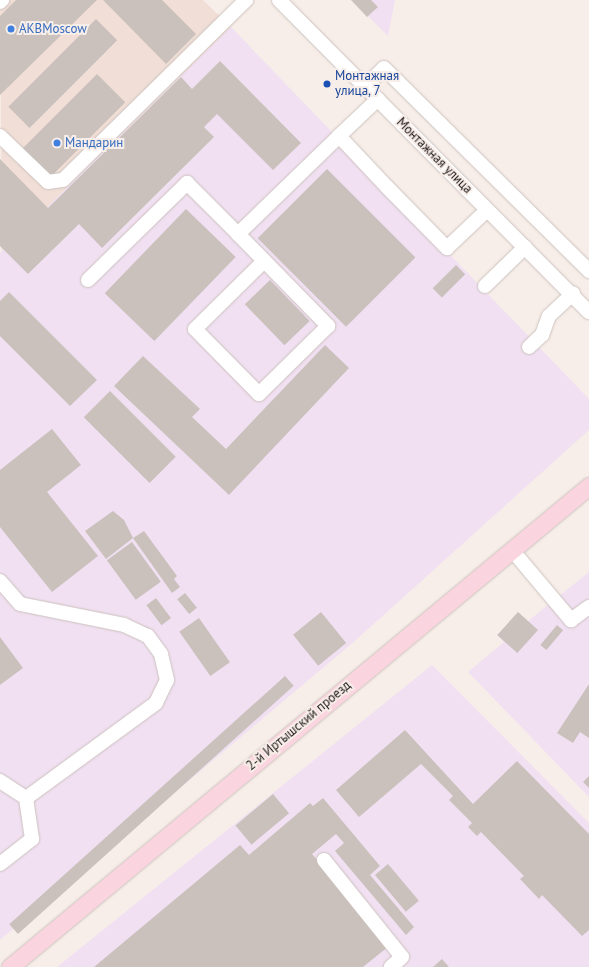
<!DOCTYPE html>
<meta charset="utf-8">
<style>
body{margin:0}
#map{position:relative;width:589px;height:967px;overflow:hidden;background:#f8eee9;font-family:"PT Sans",sans-serif}
div>[style]{position:absolute}
[style*='--x']{left:calc(var(--x)*1px);top:calc(var(--y)*1px);width:calc(var(--w)*1px);rotate:calc(var(--a)*1deg)}
.built>*{inset:0;background:#f1dfd7}
.industrial>*{inset:0;background:#f1e0f2}
.building>*{inset:0;background:#cac1bc;transform-origin:0 0}
.roads{filter:drop-shadow(0 0 1px #ccc2be) drop-shadow(0 0 1px #ccc2be)}
.minor>*{height:14px;margin:-7px;padding:0 7px;transform-origin:7px;border-radius:7px;background:#fff}
.major>*{height:17px;margin:-8.5px;padding:0 8.5px;transform-origin:8.5px;border-radius:8.5px;background:#fad5df}
.dots>*{width:11px;height:11px;translate:-50% -50%;box-sizing:border-box;border:2px solid #f8eee9;border-radius:50%}
span{translate:-50% -50%;white-space:nowrap;text-align:center;line-height:1.15;-webkit-text-stroke:4px #f8eee9;paint-order:stroke}
.shop-label{font-size:13px;color:#366cbe}
.left{translate:0 -50%;text-align:left}
.transit-label{font-size:13px;color:#164399}
.street-label{font-size:13px;color:#24201f}
</style>
<div id="map">
<div class="built">
<div style="clip-path:polygon(0 0,203px 0,231px 27px,2px 254px)"></div>
</div>
<div class="industrial">
<div style="clip-path:polygon(352px 0,395px 0,388px 36px)"></div>
<div style="clip-path:polygon(231px 27px,589px 399px,589px 430px,356px 640px,0 940px,0 253px)"></div>
<div style="clip-path:polygon(589px 572px,589px 797px,468px 672px,504px 642px,497px 635px,518px 612px,528px 621px)"></div>
<div style="clip-path:polygon(432px 665px,589px 823px,589px 967px,57px 967px)"></div>
</div>
<div class="building">
<div style="clip-path:polygon(16px 0,97px 0,0 95px,0 16px)"></div>
<div style="clip-path:polygon(103px 0,162px 0,196px 34px,166px 64px)"></div>
<div style="clip-path:polygon(351px 0,371px 0,378px 7px,367px 17px)"></div>
<div style="left:96px;top:19px;width:30px;height:124px;rotate:45deg"></div>
<div style="clip-path:polygon(220px 61px,301px 143px,273px 170px,217px 114px,204px 127px,214px 137px,102px 248px,79px 224px,28px 274px,0 246px,0 159px,48px 208px,181px 77px,192px 89px)"></div>
<div style="left:97px;top:74px;width:40px;height:105px;rotate:45deg"></div>
<div style="left:327px;top:169px;width:125px;height:98px;rotate:45deg"></div>
<div style="left:186px;top:209px;width:69px;height:117px;rotate:44deg"></div>
<div style="left:456px;top:265px;width:13px;height:33px;rotate:45deg"></div>
<div style="left:270px;top:280px;width:57px;height:35px;rotate:46deg"></div>
<div style="clip-path:polygon(9px 292px,97px 380px,70px 406px,0 336px,0 301px)"></div>
<div style="clip-path:polygon(325px 345px,349px 368px,229px 495px,114px 386px,143px 356px,200px 409px,192px 417px,226px 449px)"></div>
<div style="left:110px;top:391px;width:93px;height:37px;rotate:45deg"></div>
<div style="clip-path:polygon(52px 429px,81px 465px,47px 492px,98px 556px,52px 592px,0 527px,0 470px)"></div>
<div style="clip-path:polygon(113px 511px,124px 520px,133px 538px,106px 559px,85px 531px)"></div>
<div style="clip-path:polygon(144px 531px,177px 576px,174px 579px,180px 587px,172px 593px,133px 538px)"></div>
<div style="left:132px;top:542px;width:49px;height:31px;rotate:54deg"></div>
<div style="left:185px;top:593px;width:19px;height:10px;rotate:51deg"></div>
<div style="left:156px;top:598px;width:25px;height:12px;rotate:53deg"></div>
<div style="left:321px;top:612px;width:40px;height:36px;rotate:51deg"></div>
<div style="left:518px;top:612px;width:27px;height:31px;rotate:42deg"></div>
<div style="left:199px;top:618px;width:54px;height:24px;rotate:55deg"></div>
<div style="left:557px;top:625px;width:8px;height:26px;rotate:40deg"></div>
<div style="clip-path:polygon(0 637px,23px 668px,0 685px)"></div>
<div style="left:285px;top:676px;width:13px;height:371px;rotate:48deg"></div>
<div style="clip-path:polygon(589px 684px,589px 738px,580px 732px,573px 743px,557px 733px)"></div>
<div style="clip-path:polygon(405px 730px,473px 804px,517px 761px,589px 834px,589px 930px,582px 936px,542px 895px,539px 899px,520px 879px,524px 876px,481px 832px,477px 836px,468px 827px,472px 823px,449px 800px,453px 796px,421px 764px,359px 817px,336px 790px)"></div>
<div style="clip-path:polygon(589px 776px,589px 788px,583px 782px)"></div>
<div style="left:273px;top:794px;width:25px;height:49px;rotate:50deg"></div>
<div style="clip-path:polygon(323px 798px,380px 866px,370px 875px,414px 927px,406px 935px,335px 851px,344px 843px,336px 834px,312px 854px,389px 946px,363px 967px,94px 967px,240px 845px,249px 855px,310px 803px,313px 806px)"></div>
<div style="left:388px;top:864px;width:48px;height:17px;rotate:50deg"></div>
<div style="clip-path:polygon(442px 959px,449px 967px,433px 967px)"></div>
</div>
<div class="roads">
<div class="minor">
<div style="--x:279;--y:0;--w:440;--a:45.2"></div>
<div style="--x:0;--y:2;--w:3;--a:-45"></div>
<div style="--x:366;--y:86;--w:25;--a:-45"></div>
<div style="--x:384;--y:68;--w:289;--a:44.7"></div>
<div style="--x:378;--y:99;--w:54;--a:136.5"></div>
<div style="--x:339;--y:136;--w:70;--a:46.7"></div>
<div style="--x:387;--y:187;--w:86;--a:45.5"></div>
<div style="--x:447;--y:248;--w:55;--a:-43.5"></div>
<div style="--x:0;--y:136;--w:66;--a:43.8"></div>
<div style="--x:48;--y:182;--w:15;--a:-8"></div>
<div style="--x:63;--y:180;--w:257;--a:-44.5"></div>
<div style="--x:238;--y:234;--w:129;--a:45.6"></div>
<div style="--x:328;--y:326;--w:97;--a:135.4"></div>
<div style="--x:259;--y:394;--w:91;--a:-134.6"></div>
<div style="--x:195;--y:329;--w:97;--a:-44.6"></div>
<div style="--x:88;--y:280;--w:139;--a:-44.4"></div>
<div style="--x:187;--y:183;--w:72;--a:45"></div>
<div style="--x:238;--y:234;--w:141;--a:-44.1"></div>
<div style="--x:485;--y:286;--w:56;--a:-44.3"></div>
<div style="--x:529;--y:347;--w:18;--a:-43"></div>
<div style="--x:542;--y:335;--w:20;--a:-70"></div>
<div style="--x:549;--y:316;--w:33;--a:-43"></div>
<div style="--x:512;--y:550;--w:92;--a:49.9"></div>
<div style="--x:571;--y:620;--w:22;--a:-36"></div>
<div style="--x:0;--y:581;--w:30;--a:49"></div>
<div style="--x:20;--y:604;--w:106;--a:11.4"></div>
<div style="--x:124;--y:625;--w:26;--a:25"></div>
<div style="--x:148;--y:636;--w:22;--a:54"></div>
<div style="--x:161;--y:654;--w:27;--a:77"></div>
<div style="--x:167;--y:680;--w:25;--a:116"></div>
<div style="--x:156;--y:703;--w:161;--a:143.8"></div>
<div style="--x:26;--y:798;--w:31;--a:-147"></div>
<div style="--x:324;--y:860;--w:124;--a:51.2"></div>
<div style="--x:402;--y:957;--w:15;--a:138"></div>
<div style="--x:0;--y:864;--w:41;--a:-38"></div>
<div style="--x:32;--y:839;--w:41;--a:-98.3"></div>
</div>
<div class="major">
<div style="--x:10;--y:967;--w:753;--a:-39.72"></div>
</div>
</div>
<div class="dots">
<div style="left:11px;top:29px;background:#3f7fe0"></div>
<div style="left:327px;top:84px;background:#1a4fb4"></div>
<div style="left:57px;top:143px;background:#3f7fe0"></div>
</div>
<div class="shop-label">
<span class="left" style="left:19px;top:29px">AKBMoscow</span>
<span class="left" style="left:65px;top:143px">Мандарин</span>
</div>
<div class="transit-label">
<span class="left" style="left:335px;top:84px">Монтажная<br>улица, 7</span>
</div>
<div class="street-label">
<span style="left:434px;top:156px;rotate:45deg">Монтажная улица</span>
<span style="left:299px;top:726px;rotate:-40deg">2-й Иртышский проезд</span>
</div>
</div>
